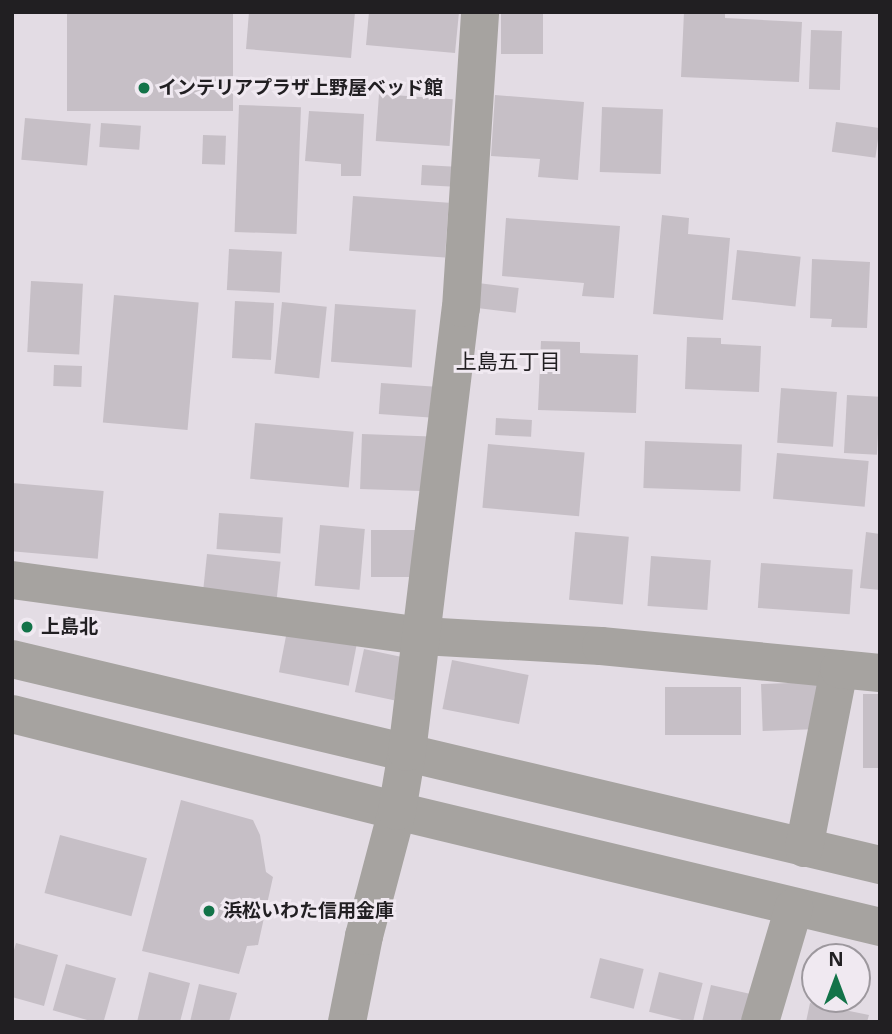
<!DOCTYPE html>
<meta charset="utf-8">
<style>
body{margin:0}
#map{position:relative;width:892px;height:1034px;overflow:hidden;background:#e3dce4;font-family:"Noto Sans","Noto Sans JP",sans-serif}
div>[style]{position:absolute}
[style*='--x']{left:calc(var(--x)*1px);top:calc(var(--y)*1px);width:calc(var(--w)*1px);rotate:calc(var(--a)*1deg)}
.building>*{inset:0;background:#c6bfc6;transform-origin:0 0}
.minor>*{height:38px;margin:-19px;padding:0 19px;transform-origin:19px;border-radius:19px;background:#a6a3a0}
.dots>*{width:19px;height:19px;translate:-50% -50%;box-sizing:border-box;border:4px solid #f0e9f1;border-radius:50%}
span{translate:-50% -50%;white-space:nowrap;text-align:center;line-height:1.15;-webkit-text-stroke:6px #f0e9f1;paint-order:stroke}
.poi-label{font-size:19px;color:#211f22;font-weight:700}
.left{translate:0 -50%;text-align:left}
.neighbourhood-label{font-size:21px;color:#211f22}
.frame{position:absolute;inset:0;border:14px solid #211f22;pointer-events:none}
.north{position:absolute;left:801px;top:943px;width:70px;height:70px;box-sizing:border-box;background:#f0e9f1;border:2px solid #9d989e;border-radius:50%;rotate:0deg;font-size:19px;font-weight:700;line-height:28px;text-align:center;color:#211f22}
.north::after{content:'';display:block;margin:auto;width:24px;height:32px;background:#137349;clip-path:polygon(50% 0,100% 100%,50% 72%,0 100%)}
</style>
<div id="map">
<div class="building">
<div style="left:67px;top:12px;width:166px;height:99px"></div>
<div style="clip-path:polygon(249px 12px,355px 12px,351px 58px,246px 49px)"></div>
<div style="clip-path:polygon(369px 12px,459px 12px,455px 53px,366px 45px)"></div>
<div style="left:501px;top:12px;width:42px;height:42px"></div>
<div style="clip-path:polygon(684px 12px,725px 12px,725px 18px,802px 22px,799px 82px,681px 77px)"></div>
<div style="left:811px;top:30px;width:31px;height:59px;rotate:2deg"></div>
<div style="left:379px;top:94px;width:74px;height:47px;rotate:4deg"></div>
<div style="clip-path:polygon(495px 95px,584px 102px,578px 180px,538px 177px,540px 159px,491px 156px)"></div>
<div style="left:239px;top:105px;width:62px;height:127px;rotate:2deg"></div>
<div style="left:602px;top:107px;width:61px;height:65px;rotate:2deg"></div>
<div style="clip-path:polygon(309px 111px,364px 114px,361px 176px,341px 176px,341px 164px,305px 161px)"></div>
<div style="left:25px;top:118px;width:66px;height:42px;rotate:5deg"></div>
<div style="left:836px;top:122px;width:44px;height:30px;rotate:8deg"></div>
<div style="left:101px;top:123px;width:40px;height:24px;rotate:4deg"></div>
<div style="left:203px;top:135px;width:23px;height:29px;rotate:2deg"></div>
<div style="left:422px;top:165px;width:34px;height:20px;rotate:3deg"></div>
<div style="left:353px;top:196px;width:96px;height:55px;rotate:4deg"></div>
<div style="clip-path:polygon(662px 215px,689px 218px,688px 234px,730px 238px,723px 320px,653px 314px)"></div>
<div style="clip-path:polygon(506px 218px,620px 226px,614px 298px,582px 296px,584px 283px,502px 276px)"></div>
<div style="left:229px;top:249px;width:53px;height:41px;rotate:3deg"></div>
<div style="left:737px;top:250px;width:64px;height:50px;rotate:6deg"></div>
<div style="clip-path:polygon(812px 259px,870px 262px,867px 328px,831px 327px,832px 319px,810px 318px)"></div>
<div style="left:31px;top:281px;width:52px;height:71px;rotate:3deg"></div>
<div style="left:478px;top:283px;width:41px;height:25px;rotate:7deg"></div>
<div style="left:114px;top:295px;width:85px;height:128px;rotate:5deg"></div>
<div style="left:235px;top:301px;width:39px;height:57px;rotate:3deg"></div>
<div style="left:282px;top:302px;width:45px;height:72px;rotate:6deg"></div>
<div style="left:335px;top:304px;width:81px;height:58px;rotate:4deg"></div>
<div style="clip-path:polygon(687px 337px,721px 338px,721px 344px,761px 346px,759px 392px,685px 389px)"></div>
<div style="clip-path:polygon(541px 341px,580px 342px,580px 353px,638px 355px,636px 413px,538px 410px)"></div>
<div style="left:54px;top:365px;width:28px;height:21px;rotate:2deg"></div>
<div style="left:381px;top:383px;width:55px;height:31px;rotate:4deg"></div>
<div style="left:781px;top:388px;width:56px;height:55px;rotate:4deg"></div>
<div style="left:847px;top:395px;width:33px;height:58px;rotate:3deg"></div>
<div style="left:496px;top:418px;width:36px;height:17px;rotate:3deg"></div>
<div style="left:255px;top:423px;width:99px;height:56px;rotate:5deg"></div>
<div style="left:362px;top:434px;width:69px;height:55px;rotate:2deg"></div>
<div style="left:645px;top:441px;width:97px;height:47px;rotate:2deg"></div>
<div style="left:488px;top:444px;width:97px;height:64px;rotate:5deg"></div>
<div style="left:777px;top:453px;width:92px;height:46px;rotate:5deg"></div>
<div style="left:12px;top:483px;width:92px;height:68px;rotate:5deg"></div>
<div style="left:219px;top:513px;width:64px;height:36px;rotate:4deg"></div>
<div style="left:320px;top:525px;width:45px;height:61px;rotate:5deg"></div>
<div style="left:371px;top:530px;width:49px;height:47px"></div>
<div style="left:575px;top:532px;width:54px;height:68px;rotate:5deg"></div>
<div style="clip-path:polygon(866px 532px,880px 534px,880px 590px,860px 588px)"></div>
<div style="left:207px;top:554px;width:74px;height:39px;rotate:6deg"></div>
<div style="left:651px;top:556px;width:60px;height:50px;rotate:4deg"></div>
<div style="left:761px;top:563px;width:92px;height:45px;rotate:4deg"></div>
<div style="left:287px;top:631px;width:71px;height:42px;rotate:11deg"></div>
<div style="left:364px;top:649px;width:40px;height:44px;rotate:12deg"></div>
<div style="left:452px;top:660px;width:78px;height:50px;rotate:11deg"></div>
<div style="left:818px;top:682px;width:47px;height:57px;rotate:88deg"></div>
<div style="left:665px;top:687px;width:76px;height:48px"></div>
<div style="left:863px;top:694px;width:17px;height:74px"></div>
<div style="clip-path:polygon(181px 800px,253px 820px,260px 835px,266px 872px,273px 877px,258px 945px,247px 946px,239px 974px,142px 951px)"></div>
<div style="left:60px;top:835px;width:90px;height:60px;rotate:15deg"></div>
<div style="clip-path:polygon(16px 943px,58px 955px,44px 1006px,12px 997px,12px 957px)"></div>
<div style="left:600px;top:958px;width:45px;height:41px;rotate:14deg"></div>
<div style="left:66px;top:964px;width:52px;height:48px;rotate:16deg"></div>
<div style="clip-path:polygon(149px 972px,190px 983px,180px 1022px,137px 1022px)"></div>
<div style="left:659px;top:972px;width:45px;height:41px;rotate:14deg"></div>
<div style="clip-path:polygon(199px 984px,237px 993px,229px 1022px,190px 1022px)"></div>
<div style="clip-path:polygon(711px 985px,755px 995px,748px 1022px,702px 1022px)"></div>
<div style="clip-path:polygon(810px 1003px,869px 1015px,867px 1022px,806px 1022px)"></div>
</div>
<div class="minor">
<div style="--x:12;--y:580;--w:414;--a:7.8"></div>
<div style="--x:422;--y:636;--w:179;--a:3.2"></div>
<div style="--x:601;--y:646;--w:239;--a:5.5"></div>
<div style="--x:12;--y:659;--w:892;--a:13.35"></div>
<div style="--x:12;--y:714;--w:397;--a:14.1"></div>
<div style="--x:397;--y:811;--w:497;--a:13.5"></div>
<div style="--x:804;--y:848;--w:182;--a:-78.9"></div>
<div style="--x:839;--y:669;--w:41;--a:5.6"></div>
<div style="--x:347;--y:1022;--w:88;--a:-78.8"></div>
<div style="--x:364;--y:936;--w:129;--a:-75.2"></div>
<div style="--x:397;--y:811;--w:60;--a:-80.4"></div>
<div style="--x:407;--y:752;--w:447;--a:-83.1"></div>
<div style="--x:461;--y:308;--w:297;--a:-86.3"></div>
<div style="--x:760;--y:1022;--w:120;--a:-73.5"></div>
</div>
<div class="dots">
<div style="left:144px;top:88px;background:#137349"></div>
<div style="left:27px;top:627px;background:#137349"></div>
<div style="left:209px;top:911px;background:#137349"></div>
</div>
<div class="poi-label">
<span class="left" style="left:158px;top:88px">インテリアプラザ上野屋ベッド館</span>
<span class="left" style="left:41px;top:627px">上島北</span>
<span class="left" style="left:223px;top:911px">浜松いわた信用金庫</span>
</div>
<div class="neighbourhood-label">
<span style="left:508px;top:361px">上島五丁目</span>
</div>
<div class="frame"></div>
<div class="north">N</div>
</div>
